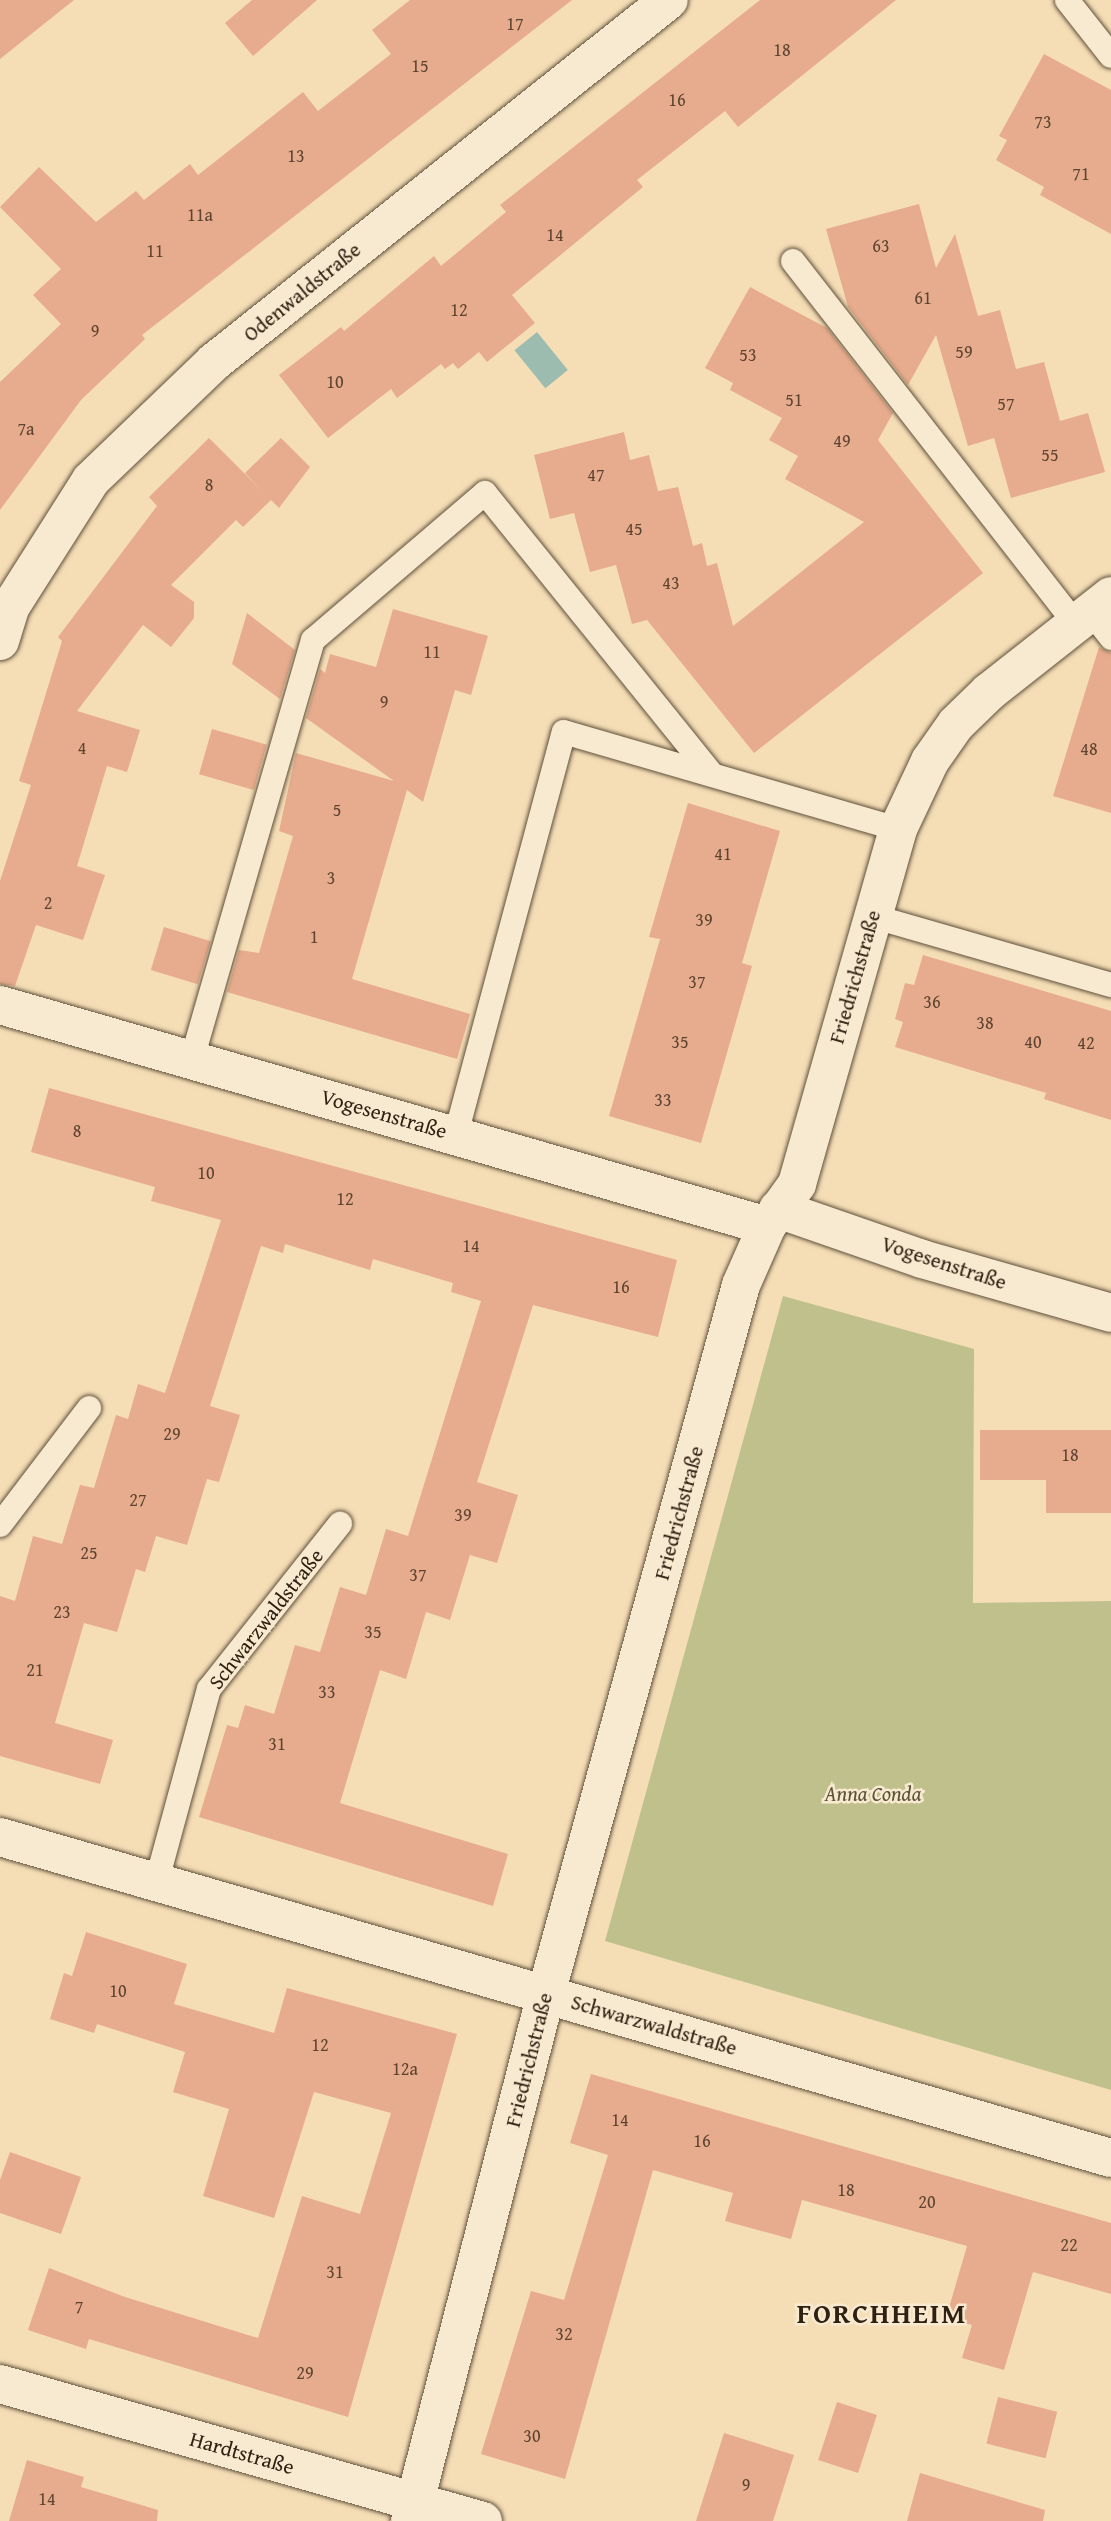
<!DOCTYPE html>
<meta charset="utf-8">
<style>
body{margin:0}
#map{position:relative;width:1111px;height:2521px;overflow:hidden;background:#f5deb6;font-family:"Gentium Book Plus",serif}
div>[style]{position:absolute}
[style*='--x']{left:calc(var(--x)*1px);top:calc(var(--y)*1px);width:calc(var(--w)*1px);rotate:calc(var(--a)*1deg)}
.green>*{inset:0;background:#bfc08b}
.water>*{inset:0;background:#9cbcaf;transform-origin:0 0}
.building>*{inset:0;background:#e7ac8d;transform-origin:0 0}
.roads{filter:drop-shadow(0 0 2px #60503b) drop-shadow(0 0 2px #60503b)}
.service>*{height:24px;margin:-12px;padding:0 12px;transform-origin:12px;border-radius:12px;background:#f8ead0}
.minor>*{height:38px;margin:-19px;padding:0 19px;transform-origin:19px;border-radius:19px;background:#f8ead0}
span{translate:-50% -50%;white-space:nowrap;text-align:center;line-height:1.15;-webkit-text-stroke:5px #f8ead0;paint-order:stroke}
.number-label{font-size:18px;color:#5d4431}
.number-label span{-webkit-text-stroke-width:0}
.street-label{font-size:21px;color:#2f2112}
.park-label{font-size:21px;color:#5a5136;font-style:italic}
.district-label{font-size:28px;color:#2f2112;font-weight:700;letter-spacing:2px}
</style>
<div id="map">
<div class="green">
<div style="clip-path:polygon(783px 1296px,974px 1349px,973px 1603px,1111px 1601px,1111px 2090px,605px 1941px)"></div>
</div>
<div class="water">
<div style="left:537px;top:332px;width:49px;height:29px;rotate:51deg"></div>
</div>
<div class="building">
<div style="clip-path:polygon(0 0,74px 0,0 59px)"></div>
<div style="clip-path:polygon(252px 0,317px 0,253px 56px,225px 23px)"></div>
<div style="clip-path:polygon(410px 0,572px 0,142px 335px,145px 339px,81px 400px,0 510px,0 382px,61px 324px,33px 295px,61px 269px,0 207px,39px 167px,96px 222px,136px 191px,144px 200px,190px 164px,198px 175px,303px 92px,318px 111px,391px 54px,372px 30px)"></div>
<div style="clip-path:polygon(760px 0,896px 0,738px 127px,725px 111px,637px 180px,643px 187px,512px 295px,535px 323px,487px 362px,479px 352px,458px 369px,453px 363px,445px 369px,441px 364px,397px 398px,391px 389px,328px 438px,279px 375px,341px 327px,344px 331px,434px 256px,441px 266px,506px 212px,500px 205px)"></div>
<div style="clip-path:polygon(1044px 54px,1111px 90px,1111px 234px,1040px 195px,1044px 187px,996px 160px,1007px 140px,999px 136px)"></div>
<div style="clip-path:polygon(919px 204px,936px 268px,955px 234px,978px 316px,1000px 310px,1016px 369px,1044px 362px,1060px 421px,1088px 413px,1105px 472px,1011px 498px,994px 438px,968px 446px,936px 335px,908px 385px,848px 307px,826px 229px)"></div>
<div style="clip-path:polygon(750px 287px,827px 328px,893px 413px,878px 440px,983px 573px,754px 753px,647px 620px,632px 624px,616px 565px,590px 572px,574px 513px,550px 519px,534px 455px,624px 432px,630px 460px,649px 455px,658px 491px,678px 487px,693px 546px,702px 543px,707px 566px,717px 563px,733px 626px,864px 522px,785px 479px,798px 456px,769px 440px,782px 418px,730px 390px,733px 383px,705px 368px)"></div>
<div style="clip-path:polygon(209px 438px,262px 491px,245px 473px,281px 438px,310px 467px,279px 508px,271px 500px,243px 527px,236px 520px,171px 585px,194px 602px,194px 618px,171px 647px,143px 625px,77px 711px,140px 730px,127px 772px,107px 766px,77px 866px,105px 875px,83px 940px,36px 925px,15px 986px,0 984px,0 881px,31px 785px,19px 781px,62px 641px,58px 637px,157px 506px,149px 497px)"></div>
<div style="clip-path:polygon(393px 609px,488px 636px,471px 695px,455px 690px,423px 802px,407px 790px,352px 979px,470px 1014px,457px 1059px,227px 992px,239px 950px,259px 953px,293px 836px,279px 831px,296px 753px,394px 781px,306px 718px,320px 669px,325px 673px,330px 654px,376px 667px)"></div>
<div style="clip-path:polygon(247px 613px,295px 650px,280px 699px,232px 664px)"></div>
<div style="clip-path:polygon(1099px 647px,1111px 653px,1111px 813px,1053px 796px)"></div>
<div style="left:212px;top:729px;width:57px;height:47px;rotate:16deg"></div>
<div style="clip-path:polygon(688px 803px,780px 831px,742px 963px,752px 966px,701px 1143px,609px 1116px,660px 939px,649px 937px)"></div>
<div style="left:164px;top:927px;width:49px;height:45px;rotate:17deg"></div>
<div style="clip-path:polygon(923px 955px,1111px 1011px,1111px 1120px,1044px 1099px,1046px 1093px,895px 1047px,903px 1022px,895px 1019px,905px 983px,914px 985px)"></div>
<div style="clip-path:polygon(49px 1088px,677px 1260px,658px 1337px,533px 1305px,477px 1482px,518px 1495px,497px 1563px,470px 1555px,450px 1620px,426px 1612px,406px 1679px,380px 1670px,340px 1803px,508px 1854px,493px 1906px,199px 1817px,227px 1725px,238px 1728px,245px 1705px,274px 1714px,295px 1645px,320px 1652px,340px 1587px,366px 1595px,386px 1529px,408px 1536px,481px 1301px,451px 1292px,453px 1283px,373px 1259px,370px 1270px,285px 1244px,283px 1253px,261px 1246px,210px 1406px,240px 1415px,219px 1482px,207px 1479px,187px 1545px,156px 1536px,145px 1572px,136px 1569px,117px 1632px,84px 1623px,55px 1723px,113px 1740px,100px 1784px,0 1756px,0 1596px,15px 1601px,33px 1536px,62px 1544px,80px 1485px,94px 1488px,116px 1415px,128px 1419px,138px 1384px,165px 1393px,221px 1220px,151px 1201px,155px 1187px,31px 1152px)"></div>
<div style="clip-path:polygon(980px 1430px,1111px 1430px,1111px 1513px,1046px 1513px,1046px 1480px,980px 1480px)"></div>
<div style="clip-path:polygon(86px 1932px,187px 1964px,174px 2004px,274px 2033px,287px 1988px,457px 2034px,348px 2417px,89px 2339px,86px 2349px,28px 2330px,49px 2268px,125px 2297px,258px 2338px,302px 2196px,360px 2214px,391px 2113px,314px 2092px,274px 2218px,203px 2196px,229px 2109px,173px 2092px,185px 2052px,97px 2024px,94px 2033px,50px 2019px,64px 1973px,72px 1976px)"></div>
<div style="clip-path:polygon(591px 2074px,1111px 2223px,1111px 2294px,1033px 2272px,1004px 2370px,962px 2358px,972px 2325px,946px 2318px,967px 2246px,802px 2200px,791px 2239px,725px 2221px,733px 2193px,653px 2170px,565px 2479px,481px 2454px,531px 2291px,564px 2300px,608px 2155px,570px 2143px)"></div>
<div style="clip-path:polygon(10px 2152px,81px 2177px,61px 2234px,0 2213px,0 2180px)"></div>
<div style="left:998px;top:2397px;width:61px;height:48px;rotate:14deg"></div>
<div style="left:837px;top:2402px;width:42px;height:61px;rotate:18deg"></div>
<div style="clip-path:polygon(724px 2433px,794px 2455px,773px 2521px,696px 2521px)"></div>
<div style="clip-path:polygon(27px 2460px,84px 2477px,81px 2487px,158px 2510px,157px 2521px,9px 2521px)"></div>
<div style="clip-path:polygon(920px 2473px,1045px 2510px,1043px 2521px,907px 2521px)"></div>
</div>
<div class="roads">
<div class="service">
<div style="--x:1067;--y:0;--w:71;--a:51.8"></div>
<div style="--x:793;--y:261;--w:460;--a:52.1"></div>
<div style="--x:1091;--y:612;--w:33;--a:52"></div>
<div style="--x:872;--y:916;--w:249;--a:16.1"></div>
<div style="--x:192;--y:1059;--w:436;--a:-73.9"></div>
<div style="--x:313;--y:640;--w:226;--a:-40.5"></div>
<div style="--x:485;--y:493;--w:358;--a:51.1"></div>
<div style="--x:456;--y:1134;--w:416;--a:-75"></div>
<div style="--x:564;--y:732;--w:348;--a:16.2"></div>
<div style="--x:0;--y:1525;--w:147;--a:-52.7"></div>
<div style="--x:157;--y:1880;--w:198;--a:-74.8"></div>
<div style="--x:209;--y:1689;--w:211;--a:-51.6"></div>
</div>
<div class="minor">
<div style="--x:0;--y:641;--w:37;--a:-73"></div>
<div style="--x:11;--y:606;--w:149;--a:-57.6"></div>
<div style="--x:91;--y:480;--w:170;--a:-43.8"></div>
<div style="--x:214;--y:362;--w:581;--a:-38.51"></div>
<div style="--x:0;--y:1005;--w:798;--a:16.07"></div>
<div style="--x:778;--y:1209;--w:152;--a:19.1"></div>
<div style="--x:922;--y:1259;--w:197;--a:15.9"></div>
<div style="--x:0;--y:1837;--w:1156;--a:16.12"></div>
<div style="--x:0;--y:2384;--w:502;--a:15.84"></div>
<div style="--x:410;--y:2521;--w:544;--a:-75.53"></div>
<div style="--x:546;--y:1994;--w:735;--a:-74.62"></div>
<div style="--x:741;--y:1285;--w:64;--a:-66.2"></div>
<div style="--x:767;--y:1226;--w:52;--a:-54.5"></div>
<div style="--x:797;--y:1184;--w:369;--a:-74.1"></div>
<div style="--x:898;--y:829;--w:75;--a:-64.8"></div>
<div style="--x:930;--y:761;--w:45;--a:-54.9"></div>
<div style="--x:956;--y:724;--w:46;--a:-44.1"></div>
<div style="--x:989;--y:692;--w:155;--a:-38.2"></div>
</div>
</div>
<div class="number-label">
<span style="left:515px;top:24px">17</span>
<span style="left:782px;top:50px">18</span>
<span style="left:420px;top:66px">15</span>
<span style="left:677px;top:100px">16</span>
<span style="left:1043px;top:122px">73</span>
<span style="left:296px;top:156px">13</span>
<span style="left:1081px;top:174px">71</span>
<span style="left:200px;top:215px">11a</span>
<span style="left:555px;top:235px">14</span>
<span style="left:881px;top:246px">63</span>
<span style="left:155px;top:251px">11</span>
<span style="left:923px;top:298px">61</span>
<span style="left:459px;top:310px">12</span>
<span style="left:95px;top:331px">9</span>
<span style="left:964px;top:352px">59</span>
<span style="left:748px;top:355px">53</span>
<span style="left:335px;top:382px">10</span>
<span style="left:794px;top:400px">51</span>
<span style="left:1006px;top:404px">57</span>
<span style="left:26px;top:429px">7a</span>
<span style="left:842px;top:441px">49</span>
<span style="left:1050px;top:455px">55</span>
<span style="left:596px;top:475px">47</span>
<span style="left:209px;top:485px">8</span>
<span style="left:634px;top:529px">45</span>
<span style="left:671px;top:583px">43</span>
<span style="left:432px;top:652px">11</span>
<span style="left:384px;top:702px">9</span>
<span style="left:82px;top:748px">4</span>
<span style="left:1089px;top:749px">48</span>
<span style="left:337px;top:810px">5</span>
<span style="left:723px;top:854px">41</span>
<span style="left:331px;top:878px">3</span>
<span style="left:48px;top:903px">2</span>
<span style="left:704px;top:920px">39</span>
<span style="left:314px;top:937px">1</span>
<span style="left:697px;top:982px">37</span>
<span style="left:932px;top:1002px">36</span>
<span style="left:985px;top:1023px">38</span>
<span style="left:680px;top:1042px">35</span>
<span style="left:1033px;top:1042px">40</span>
<span style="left:1086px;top:1043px">42</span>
<span style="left:663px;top:1100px">33</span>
<span style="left:77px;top:1131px">8</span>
<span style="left:206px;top:1173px">10</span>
<span style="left:345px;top:1199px">12</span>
<span style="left:471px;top:1246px">14</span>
<span style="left:621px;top:1287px">16</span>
<span style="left:172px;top:1434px">29</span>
<span style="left:1070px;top:1455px">18</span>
<span style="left:138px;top:1500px">27</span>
<span style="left:463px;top:1515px">39</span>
<span style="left:89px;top:1553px">25</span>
<span style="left:418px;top:1575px">37</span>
<span style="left:62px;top:1612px">23</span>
<span style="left:373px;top:1632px">35</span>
<span style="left:35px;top:1670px">21</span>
<span style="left:327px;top:1692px">33</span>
<span style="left:277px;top:1744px">31</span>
<span style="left:118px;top:1991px">10</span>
<span style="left:320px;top:2045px">12</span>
<span style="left:405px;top:2069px">12a</span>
<span style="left:620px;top:2120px">14</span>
<span style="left:702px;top:2141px">16</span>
<span style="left:846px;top:2190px">18</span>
<span style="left:927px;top:2202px">20</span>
<span style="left:1069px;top:2245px">22</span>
<span style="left:335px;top:2272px">31</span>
<span style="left:79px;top:2307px">7</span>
<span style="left:564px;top:2334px">32</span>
<span style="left:305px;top:2373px">29</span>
<span style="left:532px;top:2436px">30</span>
<span style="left:746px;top:2485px">9</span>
<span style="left:47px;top:2499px">14</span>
</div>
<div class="street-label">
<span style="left:302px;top:292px;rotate:-39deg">Odenwaldstraße</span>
<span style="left:855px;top:977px;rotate:-74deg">Friedrichstraße</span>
<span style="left:384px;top:1114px;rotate:16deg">Vogesenstraße</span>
<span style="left:944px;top:1263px;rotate:18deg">Vogesenstraße</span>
<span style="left:679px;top:1513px;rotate:-75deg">Friedrichstraße</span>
<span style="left:266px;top:1619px;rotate:-52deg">Schwarzwaldstraße</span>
<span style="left:654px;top:2025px;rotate:16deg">Schwarzwaldstraße</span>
<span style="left:529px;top:2060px;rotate:-76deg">Friedrichstraße</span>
<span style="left:242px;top:2453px;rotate:16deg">Hardtstraße</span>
</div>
<div class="park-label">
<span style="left:873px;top:1794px">Anna Conda</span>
</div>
<div class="district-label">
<span style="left:882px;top:2313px">FORCHHEIM</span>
</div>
</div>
